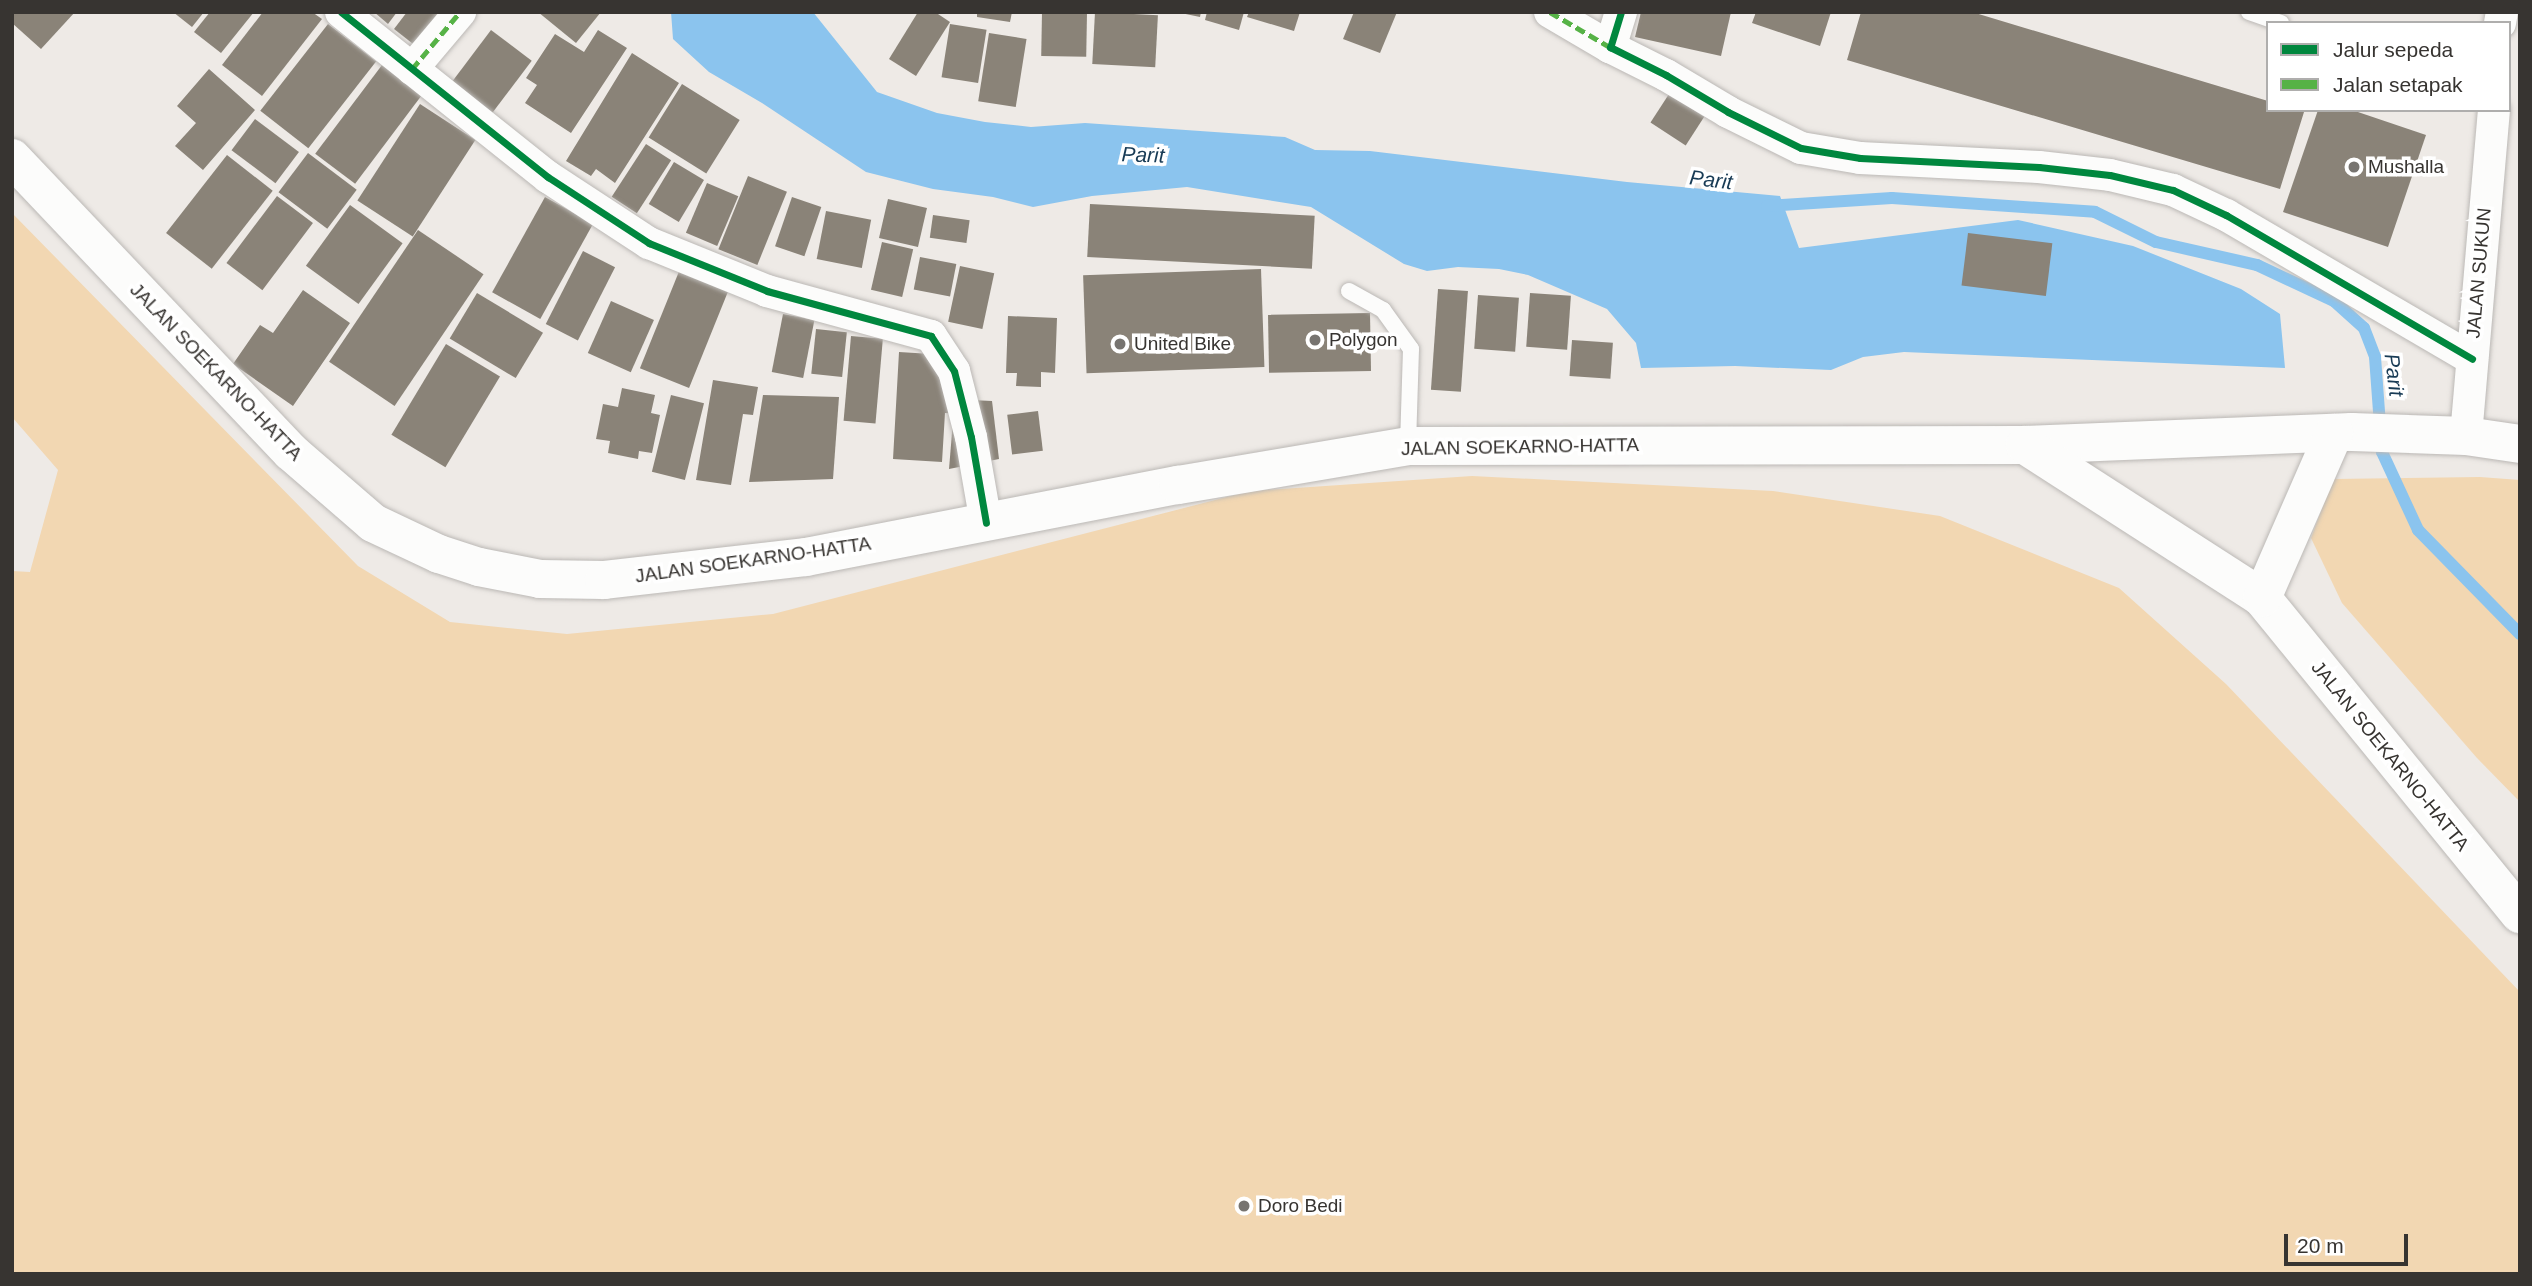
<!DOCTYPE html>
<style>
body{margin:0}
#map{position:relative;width:2532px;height:1286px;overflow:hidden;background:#eeeae6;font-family:Arial,sans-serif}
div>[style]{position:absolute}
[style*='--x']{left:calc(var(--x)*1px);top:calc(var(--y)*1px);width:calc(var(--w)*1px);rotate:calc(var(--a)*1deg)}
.green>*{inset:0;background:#f2d7b2}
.water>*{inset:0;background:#8bc4ee}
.stream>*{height:12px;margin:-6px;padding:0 6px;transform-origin:6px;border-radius:6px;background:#8bc4ee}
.building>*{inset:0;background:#8a8378;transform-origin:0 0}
.roads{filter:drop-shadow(0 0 2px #bbb8b5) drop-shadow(0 0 2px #bbb8b5)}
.lane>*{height:16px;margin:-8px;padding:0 8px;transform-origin:8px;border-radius:8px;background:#fcfcfb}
.street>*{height:32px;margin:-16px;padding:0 16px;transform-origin:16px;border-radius:16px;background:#fcfcfb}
.highway>*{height:38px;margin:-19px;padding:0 19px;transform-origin:19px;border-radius:19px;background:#fcfcfb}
.quiet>*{height:5px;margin-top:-2.5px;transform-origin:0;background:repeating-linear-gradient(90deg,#56b246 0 10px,transparent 0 15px)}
.cycleway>*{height:7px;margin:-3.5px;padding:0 3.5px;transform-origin:3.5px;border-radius:3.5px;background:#00873e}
.dots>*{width:19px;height:19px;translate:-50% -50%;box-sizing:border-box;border:4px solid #fff;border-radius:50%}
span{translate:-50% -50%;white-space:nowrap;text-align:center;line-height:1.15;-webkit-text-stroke:7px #fff;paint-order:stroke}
.poi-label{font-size:19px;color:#373431}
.left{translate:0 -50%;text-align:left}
.street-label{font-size:19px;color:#373431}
.water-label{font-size:21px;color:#183b55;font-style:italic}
.frame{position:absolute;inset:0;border:14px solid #373431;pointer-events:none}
.legend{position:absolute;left:2266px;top:21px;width:245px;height:91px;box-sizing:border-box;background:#fff;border:2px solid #afaead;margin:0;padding:9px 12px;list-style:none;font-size:21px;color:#373431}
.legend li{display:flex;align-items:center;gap:14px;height:35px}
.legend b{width:35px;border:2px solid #afaead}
.scale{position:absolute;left:2284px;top:1234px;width:124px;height:32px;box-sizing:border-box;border:4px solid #373431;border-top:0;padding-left:9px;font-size:21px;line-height:24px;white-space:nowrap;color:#373431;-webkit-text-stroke:5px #fff;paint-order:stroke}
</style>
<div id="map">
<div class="green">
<div style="clip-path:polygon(13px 214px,358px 566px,450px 622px,567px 634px,773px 614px,1250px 491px,1472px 476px,1773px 491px,1940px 516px,2119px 588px,2226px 684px,2520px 992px,2520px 1274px,12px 1274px,12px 571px,30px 572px,58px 470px,12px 417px)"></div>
<div style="clip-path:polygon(2480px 477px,2520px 480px,2520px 802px,2477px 758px,2342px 603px,2311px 538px,2333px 479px)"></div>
</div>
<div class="water">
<div style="clip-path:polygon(671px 12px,813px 12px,877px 92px,937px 113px,985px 122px,1031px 127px,1085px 123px,1285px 137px,1315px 150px,1370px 151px,1627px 182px,1780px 196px,1799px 248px,2018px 220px,2133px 246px,2241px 289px,2280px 314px,2285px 368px,1904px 352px,1863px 357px,1831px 370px,1735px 366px,1641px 368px,1636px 343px,1607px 309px,1528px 275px,1499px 269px,1458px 267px,1427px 271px,1404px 264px,1311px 207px,1187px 187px,1092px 196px,1033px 207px,993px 197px,933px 189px,866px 172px,762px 103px,709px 72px,673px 39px)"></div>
</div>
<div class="stream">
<div style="--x:1767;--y:206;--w:125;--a:-3.7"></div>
<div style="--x:1892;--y:198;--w:203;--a:3.9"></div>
<div style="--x:2095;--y:212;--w:68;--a:26.2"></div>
<div style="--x:2156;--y:242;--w:104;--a:12.8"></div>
<div style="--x:2257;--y:265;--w:85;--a:25.1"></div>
<div style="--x:2334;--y:301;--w:40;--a:42"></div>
<div style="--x:2364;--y:328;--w:31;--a:69"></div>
<div style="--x:2375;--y:357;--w:95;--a:85.8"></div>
<div style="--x:2382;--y:452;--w:86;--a:65.2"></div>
<div style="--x:2418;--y:530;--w:146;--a:45.6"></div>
</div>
<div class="building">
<div style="clip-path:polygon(12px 12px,75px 12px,41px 49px,12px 23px)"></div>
<div style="clip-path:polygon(173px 12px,204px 12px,192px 27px)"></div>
<div style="clip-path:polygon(210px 12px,254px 12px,221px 53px,194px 32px)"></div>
<div style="clip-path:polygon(263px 12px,312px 12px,322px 19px,262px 96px,222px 65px)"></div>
<div style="clip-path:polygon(374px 12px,397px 12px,388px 24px)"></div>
<div style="clip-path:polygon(407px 12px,475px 12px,436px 62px,394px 29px)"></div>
<div style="clip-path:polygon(538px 12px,601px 12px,576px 43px)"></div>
<div style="clip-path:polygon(918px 12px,935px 12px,950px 22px,916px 76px,889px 59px)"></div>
<div style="clip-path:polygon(977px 12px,1012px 12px,1010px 22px,977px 17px)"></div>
<div style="left:1042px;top:12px;width:45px;height:44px;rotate:1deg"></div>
<div style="left:1095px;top:12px;width:63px;height:52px;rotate:3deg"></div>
<div style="clip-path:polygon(1176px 12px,1201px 12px,1200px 17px)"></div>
<div style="clip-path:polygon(1207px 12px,1244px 12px,1239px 30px,1205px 20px)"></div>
<div style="clip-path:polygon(1249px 12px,1300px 12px,1294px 31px,1247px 17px)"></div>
<div style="clip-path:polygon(1354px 12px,1397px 12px,1380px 53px,1343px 39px)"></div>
<div style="clip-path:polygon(1641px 12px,1731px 12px,1721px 56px,1635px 37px)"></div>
<div style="clip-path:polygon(1756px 12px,1831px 12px,1820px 46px,1752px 23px)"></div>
<div style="clip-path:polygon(1861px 12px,1972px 12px,2268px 101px,2268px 110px,2304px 112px,2280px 189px,1847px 60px)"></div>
<div style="left:328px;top:24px;width:61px;height:110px;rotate:38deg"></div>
<div style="left:950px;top:24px;width:37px;height:54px;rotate:9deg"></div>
<div style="left:491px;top:30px;width:51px;height:65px;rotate:37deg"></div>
<div style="clip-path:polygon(598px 30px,627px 48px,571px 133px,525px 103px,537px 85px,526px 78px,555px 34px,584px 52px)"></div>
<div style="left:989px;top:33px;width:38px;height:69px;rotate:9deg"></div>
<div style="clip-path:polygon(632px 53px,679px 83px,615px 183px,596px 169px,591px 176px,566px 161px)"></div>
<div style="left:382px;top:65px;width:50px;height:111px;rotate:37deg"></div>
<div style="clip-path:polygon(209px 69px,255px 110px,203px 170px,175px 146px,196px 123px,177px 106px)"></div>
<div style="left:682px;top:84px;width:68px;height:63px;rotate:32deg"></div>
<div style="left:1669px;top:94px;width:42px;height:34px;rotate:33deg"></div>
<div style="left:420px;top:104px;width:66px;height:115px;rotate:33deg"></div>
<div style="clip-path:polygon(2318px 110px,2352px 110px,2426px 135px,2388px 247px,2283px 212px)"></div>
<div style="left:255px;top:119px;width:55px;height:39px;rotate:37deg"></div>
<div style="left:646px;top:144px;width:30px;height:63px;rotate:33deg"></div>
<div style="left:308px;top:153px;width:61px;height:49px;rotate:37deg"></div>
<div style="left:227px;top:155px;width:58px;height:99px;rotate:38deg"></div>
<div style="left:674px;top:162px;width:35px;height:49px;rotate:31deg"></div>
<div style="left:748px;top:176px;width:42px;height:79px;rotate:22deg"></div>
<div style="left:707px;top:183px;width:34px;height:54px;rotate:23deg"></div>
<div style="left:277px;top:196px;width:45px;height:84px;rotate:37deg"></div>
<div style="left:545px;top:197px;width:55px;height:109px;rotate:29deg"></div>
<div style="left:792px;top:197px;width:31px;height:52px;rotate:19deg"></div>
<div style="left:888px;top:199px;width:40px;height:40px;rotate:13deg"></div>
<div style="left:1090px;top:204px;width:225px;height:53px;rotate:3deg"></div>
<div style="left:350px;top:205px;width:65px;height:75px;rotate:36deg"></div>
<div style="left:826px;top:211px;width:46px;height:49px;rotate:11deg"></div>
<div style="left:933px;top:215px;width:37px;height:23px;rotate:8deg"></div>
<div style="left:418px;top:230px;width:79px;height:159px;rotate:34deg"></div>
<div style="left:1968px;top:233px;width:85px;height:53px;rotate:7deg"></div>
<div style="left:882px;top:242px;width:32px;height:49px;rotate:13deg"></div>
<div style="left:583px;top:251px;width:36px;height:82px;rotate:27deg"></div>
<div style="left:920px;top:257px;width:37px;height:33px;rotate:11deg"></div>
<div style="left:960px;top:266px;width:35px;height:57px;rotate:12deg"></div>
<div style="left:680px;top:269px;width:53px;height:107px;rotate:22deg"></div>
<div style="left:1261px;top:269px;width:98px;height:178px;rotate:88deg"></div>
<div style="left:1438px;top:289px;width:30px;height:101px;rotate:4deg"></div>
<div style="clip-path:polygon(303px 290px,350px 323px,293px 406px,233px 364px,260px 325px,273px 333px)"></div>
<div style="left:477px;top:293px;width:77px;height:53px;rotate:31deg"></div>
<div style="left:1530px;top:293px;width:41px;height:54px;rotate:4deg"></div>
<div style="left:1478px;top:295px;width:41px;height:54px;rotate:4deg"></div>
<div style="left:611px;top:301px;width:47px;height:57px;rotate:24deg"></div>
<div style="left:1370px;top:313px;width:58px;height:102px;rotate:89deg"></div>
<div style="left:783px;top:314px;width:32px;height:59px;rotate:11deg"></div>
<div style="clip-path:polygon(1008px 316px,1057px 318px,1055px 373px,1041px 372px,1041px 387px,1016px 386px,1017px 373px,1006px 373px)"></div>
<div style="left:816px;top:329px;width:31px;height:45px;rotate:6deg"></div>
<div style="left:851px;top:336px;width:32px;height:85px;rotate:5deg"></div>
<div style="left:1572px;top:340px;width:41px;height:36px;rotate:4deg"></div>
<div style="left:446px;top:344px;width:63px;height:106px;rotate:31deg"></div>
<div style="clip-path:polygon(899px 352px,964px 356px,960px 414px,945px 413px,942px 462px,893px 459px)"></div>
<div style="clip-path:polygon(713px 380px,758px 387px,753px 415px,743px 414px,731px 485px,696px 480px)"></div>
<div style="clip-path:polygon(622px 388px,655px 395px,651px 413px,660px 415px,652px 453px,639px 451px,638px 459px,608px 453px,610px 441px,596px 439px,603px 404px,618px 407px)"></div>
<div style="left:671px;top:395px;width:34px;height:79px;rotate:14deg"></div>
<div style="clip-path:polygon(763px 395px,839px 397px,833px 479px,749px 482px)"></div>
<div style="clip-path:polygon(971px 400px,992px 401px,999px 459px,949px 469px,953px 421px)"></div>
<div style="left:1038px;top:411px;width:40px;height:31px;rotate:83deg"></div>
</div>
<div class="roads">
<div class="lane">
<div style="--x:2249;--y:12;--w:34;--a:19"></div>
<div style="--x:1349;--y:291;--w:39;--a:29"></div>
<div style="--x:1383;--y:310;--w:48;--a:54.3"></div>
<div style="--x:1411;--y:349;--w:97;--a:91.8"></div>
</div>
<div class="street">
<div style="--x:341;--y:12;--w:265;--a:38.6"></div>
<div style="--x:548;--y:177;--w:121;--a:33.2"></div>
<div style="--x:649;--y:243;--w:127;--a:22.1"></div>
<div style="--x:767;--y:291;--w:170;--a:15.3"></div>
<div style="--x:931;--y:336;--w:42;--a:56.7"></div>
<div style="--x:954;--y:371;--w:68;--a:75.6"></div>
<div style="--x:971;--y:437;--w:87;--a:80.1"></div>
<div style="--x:1550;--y:12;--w:69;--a:30.3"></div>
<div style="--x:1621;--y:12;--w:37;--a:107"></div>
<div style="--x:1610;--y:47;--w:63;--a:26.6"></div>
<div style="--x:1666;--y:75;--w:72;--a:30.8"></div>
<div style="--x:1728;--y:112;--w:81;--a:26.3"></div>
<div style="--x:1801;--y:148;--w:60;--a:9.6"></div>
<div style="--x:1860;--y:158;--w:179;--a:2.9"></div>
<div style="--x:2039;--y:167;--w:71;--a:6.4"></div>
<div style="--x:2110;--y:175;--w:65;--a:13.4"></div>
<div style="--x:2173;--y:190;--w:59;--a:25.3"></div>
<div style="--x:2226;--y:215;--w:285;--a:30.3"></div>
<div style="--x:2500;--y:23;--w:11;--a:-80"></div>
<div style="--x:412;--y:69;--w:75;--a:-49.9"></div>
<div style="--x:2466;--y:436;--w:327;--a:-85.1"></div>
</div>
<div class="highway">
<div style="--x:12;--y:158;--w:405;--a:46.5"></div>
<div style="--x:291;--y:452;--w:108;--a:40.9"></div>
<div style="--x:373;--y:523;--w:73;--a:25.2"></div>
<div style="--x:439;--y:554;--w:42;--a:18"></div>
<div style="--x:479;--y:567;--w:62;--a:11.1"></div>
<div style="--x:540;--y:579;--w:64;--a:0.9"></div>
<div style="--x:604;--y:580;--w:203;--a:-6.5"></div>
<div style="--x:806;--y:557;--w:379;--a:-11"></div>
<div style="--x:1178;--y:485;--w:233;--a:-9.6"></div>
<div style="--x:1408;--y:446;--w:617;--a:-0.09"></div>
<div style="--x:2025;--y:445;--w:327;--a:-2.3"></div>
<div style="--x:2352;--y:432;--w:114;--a:2"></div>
<div style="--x:2466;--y:436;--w:55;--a:8.4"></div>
<div style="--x:2025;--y:445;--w:282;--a:32.8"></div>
<div style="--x:2262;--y:598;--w:408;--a:50.8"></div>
<div style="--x:2262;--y:598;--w:180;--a:-66.4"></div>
</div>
</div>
<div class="quiet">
<div style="--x:1550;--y:12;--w:69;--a:30.3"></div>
<div style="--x:412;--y:69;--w:75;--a:-49.9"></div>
</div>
<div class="cycleway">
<div style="--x:341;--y:12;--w:265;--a:38.6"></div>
<div style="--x:548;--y:177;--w:121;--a:33.2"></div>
<div style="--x:649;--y:243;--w:127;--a:22.1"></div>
<div style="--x:767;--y:291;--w:170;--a:15.3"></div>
<div style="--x:931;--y:336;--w:42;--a:56.7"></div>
<div style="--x:954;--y:371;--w:68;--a:75.6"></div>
<div style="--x:971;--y:437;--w:87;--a:80.1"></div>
<div style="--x:1621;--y:12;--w:37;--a:107"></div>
<div style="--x:1610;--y:47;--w:63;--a:26.6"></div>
<div style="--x:1666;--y:75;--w:72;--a:30.8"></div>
<div style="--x:1728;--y:112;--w:81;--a:26.3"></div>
<div style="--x:1801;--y:148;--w:60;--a:9.6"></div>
<div style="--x:1860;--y:158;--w:179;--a:2.9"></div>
<div style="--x:2039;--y:167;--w:71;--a:6.4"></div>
<div style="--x:2110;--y:175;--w:65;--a:13.4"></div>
<div style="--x:2173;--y:190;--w:59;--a:25.3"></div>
<div style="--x:2226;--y:215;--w:285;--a:30.3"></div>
</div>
<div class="dots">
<div style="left:2354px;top:167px;background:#777470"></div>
<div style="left:1315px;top:340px;background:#777470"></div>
<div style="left:1120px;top:344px;background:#777470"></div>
<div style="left:1244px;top:1206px;background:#777470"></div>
</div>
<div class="poi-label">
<span class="left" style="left:2368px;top:167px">Mushalla</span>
<span class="left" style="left:1329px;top:340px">Polygon</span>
<span class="left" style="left:1134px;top:344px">United Bike</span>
<span class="left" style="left:1258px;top:1206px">Doro Bedi</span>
</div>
<div class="street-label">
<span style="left:2479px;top:273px;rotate:-85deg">JALAN SUKUN</span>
<span style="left:216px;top:372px;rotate:46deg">JALAN SOEKARNO-HATTA</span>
<span style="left:1520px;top:447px;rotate:-1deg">JALAN SOEKARNO-HATTA</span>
<span style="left:753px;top:560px;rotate:-8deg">JALAN SOEKARNO-HATTA</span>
<span style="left:2390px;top:756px;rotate:51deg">JALAN SOEKARNO-HATTA</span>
</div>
<div class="water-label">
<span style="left:1143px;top:155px;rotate:2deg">Parit</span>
<span style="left:1711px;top:180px;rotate:7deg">Parit</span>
<span style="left:2394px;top:375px;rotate:83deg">Parit</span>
</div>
<div class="frame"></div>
<ul class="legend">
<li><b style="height:9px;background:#00873e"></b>Jalur sepeda</li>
<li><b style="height:9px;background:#56b246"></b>Jalan setapak</li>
</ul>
<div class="scale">20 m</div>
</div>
